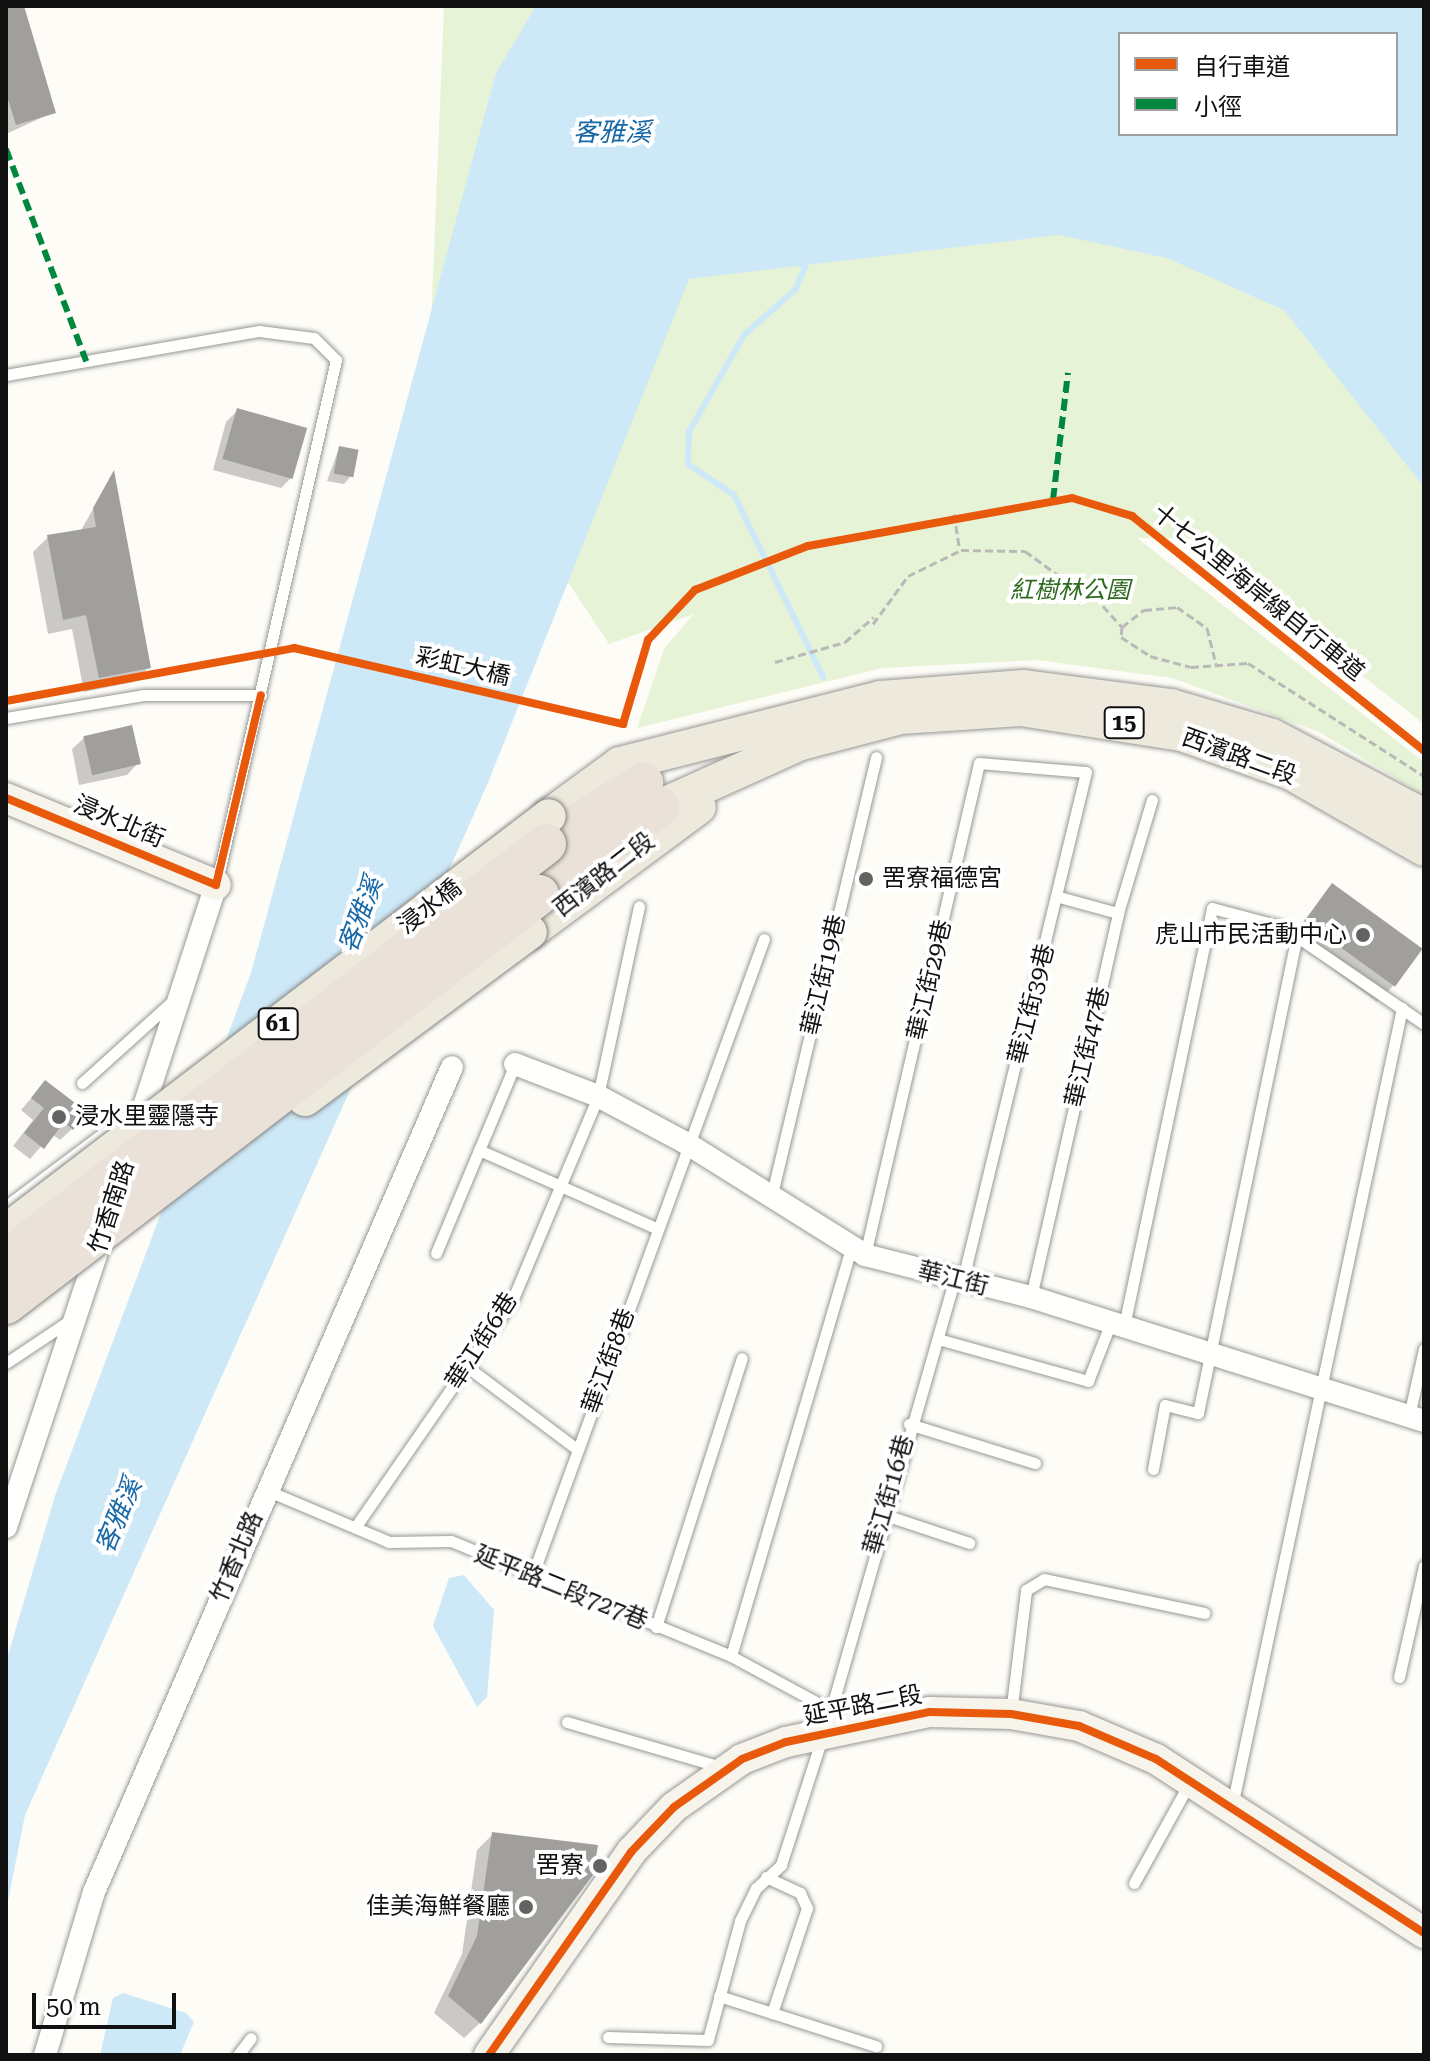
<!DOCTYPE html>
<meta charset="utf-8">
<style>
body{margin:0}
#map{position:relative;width:1430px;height:2061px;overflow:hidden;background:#fdfcf7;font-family:"Roboto Serif","Noto Sans TC",serif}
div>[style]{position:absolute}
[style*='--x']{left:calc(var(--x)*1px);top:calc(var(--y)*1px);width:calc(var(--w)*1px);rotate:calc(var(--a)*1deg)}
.green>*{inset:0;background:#e7f3d7}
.water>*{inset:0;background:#cde8f7}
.shadow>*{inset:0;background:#0003}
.stream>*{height:6px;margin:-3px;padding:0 3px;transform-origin:3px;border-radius:3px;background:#cde8f7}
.building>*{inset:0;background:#a19f9c;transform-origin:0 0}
.path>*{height:3px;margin-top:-1.5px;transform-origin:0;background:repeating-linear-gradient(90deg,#b9b9b8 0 8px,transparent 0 12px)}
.roads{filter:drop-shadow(0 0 2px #979795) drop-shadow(0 0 2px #979795)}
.lane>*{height:11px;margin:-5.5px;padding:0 5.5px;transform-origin:5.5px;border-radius:5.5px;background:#fffffe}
.street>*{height:22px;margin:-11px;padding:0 11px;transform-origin:11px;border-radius:11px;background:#fffffe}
.secondary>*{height:30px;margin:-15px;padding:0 15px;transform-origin:15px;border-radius:15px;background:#f6f4eb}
.primary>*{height:34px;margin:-17px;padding:0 17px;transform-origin:17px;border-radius:17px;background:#ede9dc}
.highway>*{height:40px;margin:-20px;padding:0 20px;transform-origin:20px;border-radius:20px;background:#eae1d8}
.bridges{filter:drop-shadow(0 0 2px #858482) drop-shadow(0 0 2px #858482)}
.primary-bridge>*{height:34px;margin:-17px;padding:0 17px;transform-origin:17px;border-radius:17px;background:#ede9dc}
.highway-bridge>*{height:40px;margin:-20px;padding:0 20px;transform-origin:20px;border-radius:20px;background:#eae1d8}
.quiet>*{height:6px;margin-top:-3px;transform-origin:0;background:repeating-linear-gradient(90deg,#00873e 0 12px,transparent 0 18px)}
.cycleway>*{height:8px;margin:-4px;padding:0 4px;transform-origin:4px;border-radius:4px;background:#e8590c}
.dots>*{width:22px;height:22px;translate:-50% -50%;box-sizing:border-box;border:4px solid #fff;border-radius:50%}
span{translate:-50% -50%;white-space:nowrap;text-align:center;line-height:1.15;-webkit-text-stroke:8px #fff;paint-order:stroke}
.shield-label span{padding:2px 6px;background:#fff;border:2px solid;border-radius:6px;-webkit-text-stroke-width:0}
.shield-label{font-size:22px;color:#111;font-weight:700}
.park-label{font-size:24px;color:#2f6b1f;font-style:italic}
.street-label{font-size:24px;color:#111}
.poi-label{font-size:24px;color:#111}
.left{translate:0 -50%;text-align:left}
.right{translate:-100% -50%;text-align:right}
.water-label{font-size:26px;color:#1768a6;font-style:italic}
.frame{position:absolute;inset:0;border:8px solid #111;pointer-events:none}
.legend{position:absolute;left:1118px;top:32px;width:280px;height:104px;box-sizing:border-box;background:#fff;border:2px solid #a0a0a0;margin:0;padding:10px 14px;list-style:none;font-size:24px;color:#111}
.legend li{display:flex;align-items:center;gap:16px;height:40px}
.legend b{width:40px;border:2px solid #a0a0a0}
.scale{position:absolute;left:32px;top:1993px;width:144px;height:36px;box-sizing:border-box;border:4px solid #111;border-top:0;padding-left:10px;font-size:24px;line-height:28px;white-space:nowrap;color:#111;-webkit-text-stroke:6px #fff;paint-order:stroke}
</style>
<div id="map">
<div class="green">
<div style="clip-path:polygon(evenodd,444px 6px,1424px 6px,1424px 724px,1188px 539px,1137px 538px,1424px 762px,1424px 795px,1319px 732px,1172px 678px,1037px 660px,882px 668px,637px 728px,665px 647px,694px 614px,609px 644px,523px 514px,431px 326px,444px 6px,1120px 34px,1396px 34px,1396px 134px,1120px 134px,1120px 34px)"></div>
</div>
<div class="water">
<div style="clip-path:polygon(evenodd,536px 6px,1424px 6px,1424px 487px,1284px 310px,1167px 258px,1059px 235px,689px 279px,487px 785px,25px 1815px,6px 1911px,6px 1662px,55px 1496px,251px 973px,496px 73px,536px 6px,1120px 34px,1396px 34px,1396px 134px,1120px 134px,1120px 34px)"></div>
<div style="clip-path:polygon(464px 1575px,494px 1610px,487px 1697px,477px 1707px,433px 1626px,449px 1578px)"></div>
<div style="clip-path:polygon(123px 1993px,186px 2013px,194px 2022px,180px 2055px,100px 2055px,113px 1998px)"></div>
</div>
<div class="shadow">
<div style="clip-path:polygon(6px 6px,22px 6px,54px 112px,6px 134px)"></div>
<div style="clip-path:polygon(238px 410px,293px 476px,281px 488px,213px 470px,226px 422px)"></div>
<div style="clip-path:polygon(339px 448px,351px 476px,344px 484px,327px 481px)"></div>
<div style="clip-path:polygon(113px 474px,149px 667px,134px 682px,84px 692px,72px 629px,48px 634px,33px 552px,48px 537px,80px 532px)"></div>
<div style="clip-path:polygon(84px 738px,138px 763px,127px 775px,79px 785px,72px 749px)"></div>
<div style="clip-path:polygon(1333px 886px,1393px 986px,1377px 1002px,1290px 938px)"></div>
<div style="clip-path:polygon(45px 1082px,72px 1129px,60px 1140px,52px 1134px,30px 1159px,13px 1146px,33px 1120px,21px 1110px)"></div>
<div style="clip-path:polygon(493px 1834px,480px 2023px,464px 2038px,434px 2013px,462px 1954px,477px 1850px)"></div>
</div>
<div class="stream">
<div style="--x:795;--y:260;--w:12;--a:35"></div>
<div style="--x:805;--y:267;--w:25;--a:113"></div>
<div style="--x:795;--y:290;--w:68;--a:138.6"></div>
<div style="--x:744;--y:335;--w:112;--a:119.6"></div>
<div style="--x:689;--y:432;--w:32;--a:92"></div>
<div style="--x:688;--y:464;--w:55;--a:34"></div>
<div style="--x:734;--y:495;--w:203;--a:63.9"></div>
</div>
<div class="building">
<div style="clip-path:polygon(6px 6px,24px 6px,56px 113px,16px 125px,6px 93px)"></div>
<div style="left:237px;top:408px;width:73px;height:53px;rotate:16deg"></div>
<div style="left:339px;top:446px;width:20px;height:28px;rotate:11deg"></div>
<div style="clip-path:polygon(114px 470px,151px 668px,99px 678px,86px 615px,63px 620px,47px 535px,96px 527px,93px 508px)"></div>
<div style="left:132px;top:725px;width:40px;height:50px;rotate:77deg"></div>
<div style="left:1332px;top:883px;width:112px;height:47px;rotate:36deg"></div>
<div style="clip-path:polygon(45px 1080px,87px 1112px,73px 1130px,64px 1122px,44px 1149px,24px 1133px,44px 1108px,31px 1098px)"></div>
<div style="clip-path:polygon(492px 1832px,598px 1845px,593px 1875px,481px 2024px,448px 1996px,477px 1936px)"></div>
</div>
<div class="path">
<div style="--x:954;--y:514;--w:36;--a:81"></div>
<div style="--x:1103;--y:606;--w:28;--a:48"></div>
<div style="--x:1122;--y:627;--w:10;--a:96"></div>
<div style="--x:1121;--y:637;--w:35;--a:33"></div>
<div style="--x:1150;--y:656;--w:42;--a:15"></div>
<div style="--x:1191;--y:667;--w:57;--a:-4"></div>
<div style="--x:1248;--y:663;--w:209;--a:32.7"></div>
<div style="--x:873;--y:624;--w:59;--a:-53.9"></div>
<div style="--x:908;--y:576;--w:59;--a:-26.1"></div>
<div style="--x:961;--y:550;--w:64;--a:0.9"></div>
<div style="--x:1025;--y:551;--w:82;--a:36"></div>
<div style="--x:1122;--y:627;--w:28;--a:-38"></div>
<div style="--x:1144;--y:610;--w:33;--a:-5"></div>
<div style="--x:1177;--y:607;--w:37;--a:35"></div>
<div style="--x:1207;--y:628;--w:38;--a:76"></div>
<div style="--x:775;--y:662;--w:73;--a:-15.9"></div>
<div style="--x:845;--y:642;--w:38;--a:-41"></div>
</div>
<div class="roads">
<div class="lane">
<div style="--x:6;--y:375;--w:257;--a:-9.9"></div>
<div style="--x:259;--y:331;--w:55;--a:7.3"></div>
<div style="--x:314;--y:338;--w:31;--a:45"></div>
<div style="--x:336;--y:360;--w:534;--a:102.87"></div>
<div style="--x:6;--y:718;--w:139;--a:-9.5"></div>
<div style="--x:143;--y:695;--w:118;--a:0"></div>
<div style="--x:1059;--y:897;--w:61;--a:15.2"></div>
<div style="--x:82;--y:1083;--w:124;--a:-42.1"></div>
<div style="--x:479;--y:1150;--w:193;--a:23.8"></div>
<div style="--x:772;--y:1194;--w:449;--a:-76.6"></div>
<div style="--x:6;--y:1206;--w:171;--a:-36.9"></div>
<div style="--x:436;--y:1253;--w:205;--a:-67.3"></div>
<div style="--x:865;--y:1255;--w:505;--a:-76.95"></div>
<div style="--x:979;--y:763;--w:107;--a:4.8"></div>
<div style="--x:1086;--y:772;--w:526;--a:103.64"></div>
<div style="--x:1031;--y:1297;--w:394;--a:-77.2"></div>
<div style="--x:1118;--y:913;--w:118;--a:-73.3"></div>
<div style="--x:1124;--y:1326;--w:427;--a:-78.1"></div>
<div style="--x:1212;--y:908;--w:73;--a:15"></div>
<div style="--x:1283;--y:927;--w:171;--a:34.5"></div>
<div style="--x:938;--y:1339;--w:156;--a:15.6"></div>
<div style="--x:1088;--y:1381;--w:63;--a:-68.7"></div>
<div style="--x:6;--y:1363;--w:79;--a:-33.7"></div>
<div style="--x:466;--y:1366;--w:139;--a:36.8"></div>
<div style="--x:1409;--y:1416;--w:69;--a:-77.4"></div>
<div style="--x:909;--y:1424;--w:132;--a:17.2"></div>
<div style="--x:1153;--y:1469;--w:65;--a:-79.4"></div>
<div style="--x:1165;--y:1405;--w:34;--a:14"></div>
<div style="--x:1198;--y:1413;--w:488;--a:-78.3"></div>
<div style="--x:266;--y:1490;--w:134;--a:22.9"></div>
<div style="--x:389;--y:1542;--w:62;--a:-0.9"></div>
<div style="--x:451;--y:1541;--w:303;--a:22.3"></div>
<div style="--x:731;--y:1656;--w:114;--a:28.4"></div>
<div style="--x:831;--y:1710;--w:163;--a:107.9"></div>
<div style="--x:781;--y:1865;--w:34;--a:137"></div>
<div style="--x:756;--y:1888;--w:37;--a:116"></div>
<div style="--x:740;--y:1921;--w:123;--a:105.1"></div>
<div style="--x:708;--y:2040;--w:100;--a:-178.3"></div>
<div style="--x:882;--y:1514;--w:92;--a:18.4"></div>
<div style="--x:356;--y:1526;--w:274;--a:-55.3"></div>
<div style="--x:512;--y:1301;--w:222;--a:-67.2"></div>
<div style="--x:598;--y:1096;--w:194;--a:-77.8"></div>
<div style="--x:531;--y:1579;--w:681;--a:-70"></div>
<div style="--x:656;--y:1627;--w:282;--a:-72.3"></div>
<div style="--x:731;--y:1656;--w:426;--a:-73.6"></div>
<div style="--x:1399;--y:1677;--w:114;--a:-77.3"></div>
<div style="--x:831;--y:1710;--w:446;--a:-74"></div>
<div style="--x:1011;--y:1713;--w:124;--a:-83"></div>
<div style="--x:1026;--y:1590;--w:21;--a:-31"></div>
<div style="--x:1044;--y:1579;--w:164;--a:12"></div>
<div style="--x:567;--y:1722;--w:164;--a:16.3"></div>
<div style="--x:1232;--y:1806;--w:816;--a:-77.97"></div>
<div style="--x:766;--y:1877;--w:38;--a:25"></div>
<div style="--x:800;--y:1893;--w:17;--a:65"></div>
<div style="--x:807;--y:1908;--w:111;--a:108.4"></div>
<div style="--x:1134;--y:1883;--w:115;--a:-61"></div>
<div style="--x:719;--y:1996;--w:165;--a:17.7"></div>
<div style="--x:238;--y:2055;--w:21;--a:-53"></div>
</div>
<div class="street">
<div style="--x:515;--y:1064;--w:89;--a:21.1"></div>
<div style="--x:598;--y:1096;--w:100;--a:28.1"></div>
<div style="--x:686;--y:1143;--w:211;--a:32"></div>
<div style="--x:865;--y:1255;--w:171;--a:14.2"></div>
<div style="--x:1031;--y:1297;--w:412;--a:17.5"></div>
<div style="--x:136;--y:1131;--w:259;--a:-72"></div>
<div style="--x:6;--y:1527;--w:306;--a:-71.7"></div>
<div style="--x:45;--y:2055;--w:170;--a:-73.3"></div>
<div style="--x:94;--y:1892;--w:899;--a:-66.54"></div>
</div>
<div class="secondary">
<div style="--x:6;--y:798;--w:227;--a:22.5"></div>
<div style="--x:489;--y:2055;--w:248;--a:-55"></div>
<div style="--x:631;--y:1852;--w:62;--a:-46.3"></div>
<div style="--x:674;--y:1807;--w:83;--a:-35.2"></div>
<div style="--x:742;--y:1759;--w:47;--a:-21.1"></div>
<div style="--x:786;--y:1742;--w:147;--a:-11.8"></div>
<div style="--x:930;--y:1712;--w:81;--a:1.4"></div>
<div style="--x:1011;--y:1714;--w:69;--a:10"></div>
<div style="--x:1079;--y:1726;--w:84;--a:23.2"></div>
<div style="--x:1156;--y:1759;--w:320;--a:33"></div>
</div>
<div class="primary">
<div style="--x:659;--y:807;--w:156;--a:-24.3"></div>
<div style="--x:801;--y:743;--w:103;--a:-14.6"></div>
<div style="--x:901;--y:717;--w:120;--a:-3.8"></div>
<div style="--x:1021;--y:709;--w:162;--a:8.9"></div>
<div style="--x:1181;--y:734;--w:117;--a:19.5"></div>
<div style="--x:1291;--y:773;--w:153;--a:29.7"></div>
<div style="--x:549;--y:816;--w:88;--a:-36.2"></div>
<div style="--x:620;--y:764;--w:269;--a:-14.2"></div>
<div style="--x:881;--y:698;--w:143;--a:-4.4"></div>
<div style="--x:1024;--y:687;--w:148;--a:7.4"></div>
<div style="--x:1171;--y:706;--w:105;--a:16.5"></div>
<div style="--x:1272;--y:736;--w:172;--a:27.8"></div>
<div style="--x:530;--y:932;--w:210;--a:-36.5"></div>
</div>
<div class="highway">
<div style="--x:546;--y:844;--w:115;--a:-32.2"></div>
<div style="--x:539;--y:895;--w:149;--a:-36.3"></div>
</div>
</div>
<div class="bridges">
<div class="primary-bridge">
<div style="--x:305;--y:1099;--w:280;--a:-36.6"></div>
<div style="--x:6;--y:1231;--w:683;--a:-37.39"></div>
</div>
<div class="highway-bridge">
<div style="--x:6;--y:1259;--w:681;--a:-37.54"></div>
<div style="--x:6;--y:1304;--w:672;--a:-37.5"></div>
</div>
</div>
<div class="quiet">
<div style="--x:6;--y:149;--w:227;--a:69.3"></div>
<div style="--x:1053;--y:500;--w:128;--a:-83.3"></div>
</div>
<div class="cycleway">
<div style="--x:6;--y:701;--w:293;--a:-10.4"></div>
<div style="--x:294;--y:648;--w:338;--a:13"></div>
<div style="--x:623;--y:724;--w:88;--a:-73.4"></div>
<div style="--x:648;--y:640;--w:69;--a:-46.8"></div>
<div style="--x:695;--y:590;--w:121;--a:-21.3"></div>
<div style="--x:808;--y:546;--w:268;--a:-10.3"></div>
<div style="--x:1072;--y:498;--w:63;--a:16.7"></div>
<div style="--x:1132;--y:516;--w:375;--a:38.8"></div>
<div style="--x:6;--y:798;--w:227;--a:22.5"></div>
<div style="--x:216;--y:885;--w:195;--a:-76.7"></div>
<div style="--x:489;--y:2055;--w:248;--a:-55"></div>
<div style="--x:631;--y:1852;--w:62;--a:-46.3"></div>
<div style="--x:674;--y:1807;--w:83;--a:-35.2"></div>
<div style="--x:742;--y:1759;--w:47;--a:-21.1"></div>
<div style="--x:786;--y:1742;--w:147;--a:-11.8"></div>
<div style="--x:930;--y:1712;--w:81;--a:1.4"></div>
<div style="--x:1011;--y:1714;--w:69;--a:10"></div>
<div style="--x:1079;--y:1726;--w:84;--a:23.2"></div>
<div style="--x:1156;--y:1759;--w:320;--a:33"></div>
</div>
<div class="dots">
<div style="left:866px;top:879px;background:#646362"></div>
<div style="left:1363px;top:935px;background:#646362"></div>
<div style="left:59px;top:1117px;background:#646362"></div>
<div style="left:600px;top:1866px;background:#646362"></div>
<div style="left:526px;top:1907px;background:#646362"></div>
</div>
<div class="shield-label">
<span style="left:1124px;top:723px">15</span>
<span style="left:278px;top:1024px">61</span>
</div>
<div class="park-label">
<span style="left:1070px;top:591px">紅樹林公園</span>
</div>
<div class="street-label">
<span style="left:1258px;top:593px;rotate:39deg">十七公里海岸線自行車道</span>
<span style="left:463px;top:667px;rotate:13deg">彩虹大橋</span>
<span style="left:1239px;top:757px;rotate:20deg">西濱路二段</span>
<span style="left:119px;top:822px;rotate:23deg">浸水北街</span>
<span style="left:604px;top:875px;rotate:-38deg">西濱路二段</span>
<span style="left:430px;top:907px;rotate:-38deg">浸水橋</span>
<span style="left:824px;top:975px;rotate:-77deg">華江街19巷</span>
<span style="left:930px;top:980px;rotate:-77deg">華江街29巷</span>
<span style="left:1032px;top:1004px;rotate:-76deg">華江街39巷</span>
<span style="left:1088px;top:1047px;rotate:-77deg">華江街47巷</span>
<span style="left:112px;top:1207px;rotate:-72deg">竹香南路</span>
<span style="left:953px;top:1279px;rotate:14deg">華江街</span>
<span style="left:482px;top:1341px;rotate:-57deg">華江街6巷</span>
<span style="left:609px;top:1361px;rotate:-70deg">華江街8巷</span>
<span style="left:889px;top:1495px;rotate:-74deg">華江街16巷</span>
<span style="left:237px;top:1557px;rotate:-67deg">竹香北路</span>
<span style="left:561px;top:1588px;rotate:22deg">延平路二段727巷</span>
<span style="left:863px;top:1706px;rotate:-11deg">延平路二段</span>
</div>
<div class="poi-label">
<span class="left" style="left:882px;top:879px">罟寮福德宮</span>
<span class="right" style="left:1347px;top:935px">虎山市民活動中心</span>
<span class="left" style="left:75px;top:1117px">浸水里靈隱寺</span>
<span class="right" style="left:584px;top:1866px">罟寮</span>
<span class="right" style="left:510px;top:1907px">佳美海鮮餐廳</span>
</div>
<div class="water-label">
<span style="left:612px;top:133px">客雅溪</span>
<span style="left:361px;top:915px;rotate:-69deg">客雅溪</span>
<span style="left:119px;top:1516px;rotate:-67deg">客雅溪</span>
</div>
<div class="frame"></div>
<ul class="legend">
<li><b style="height:10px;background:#e8590c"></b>自行車道</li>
<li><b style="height:10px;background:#00873e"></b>小徑</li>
</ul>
<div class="scale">50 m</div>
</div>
